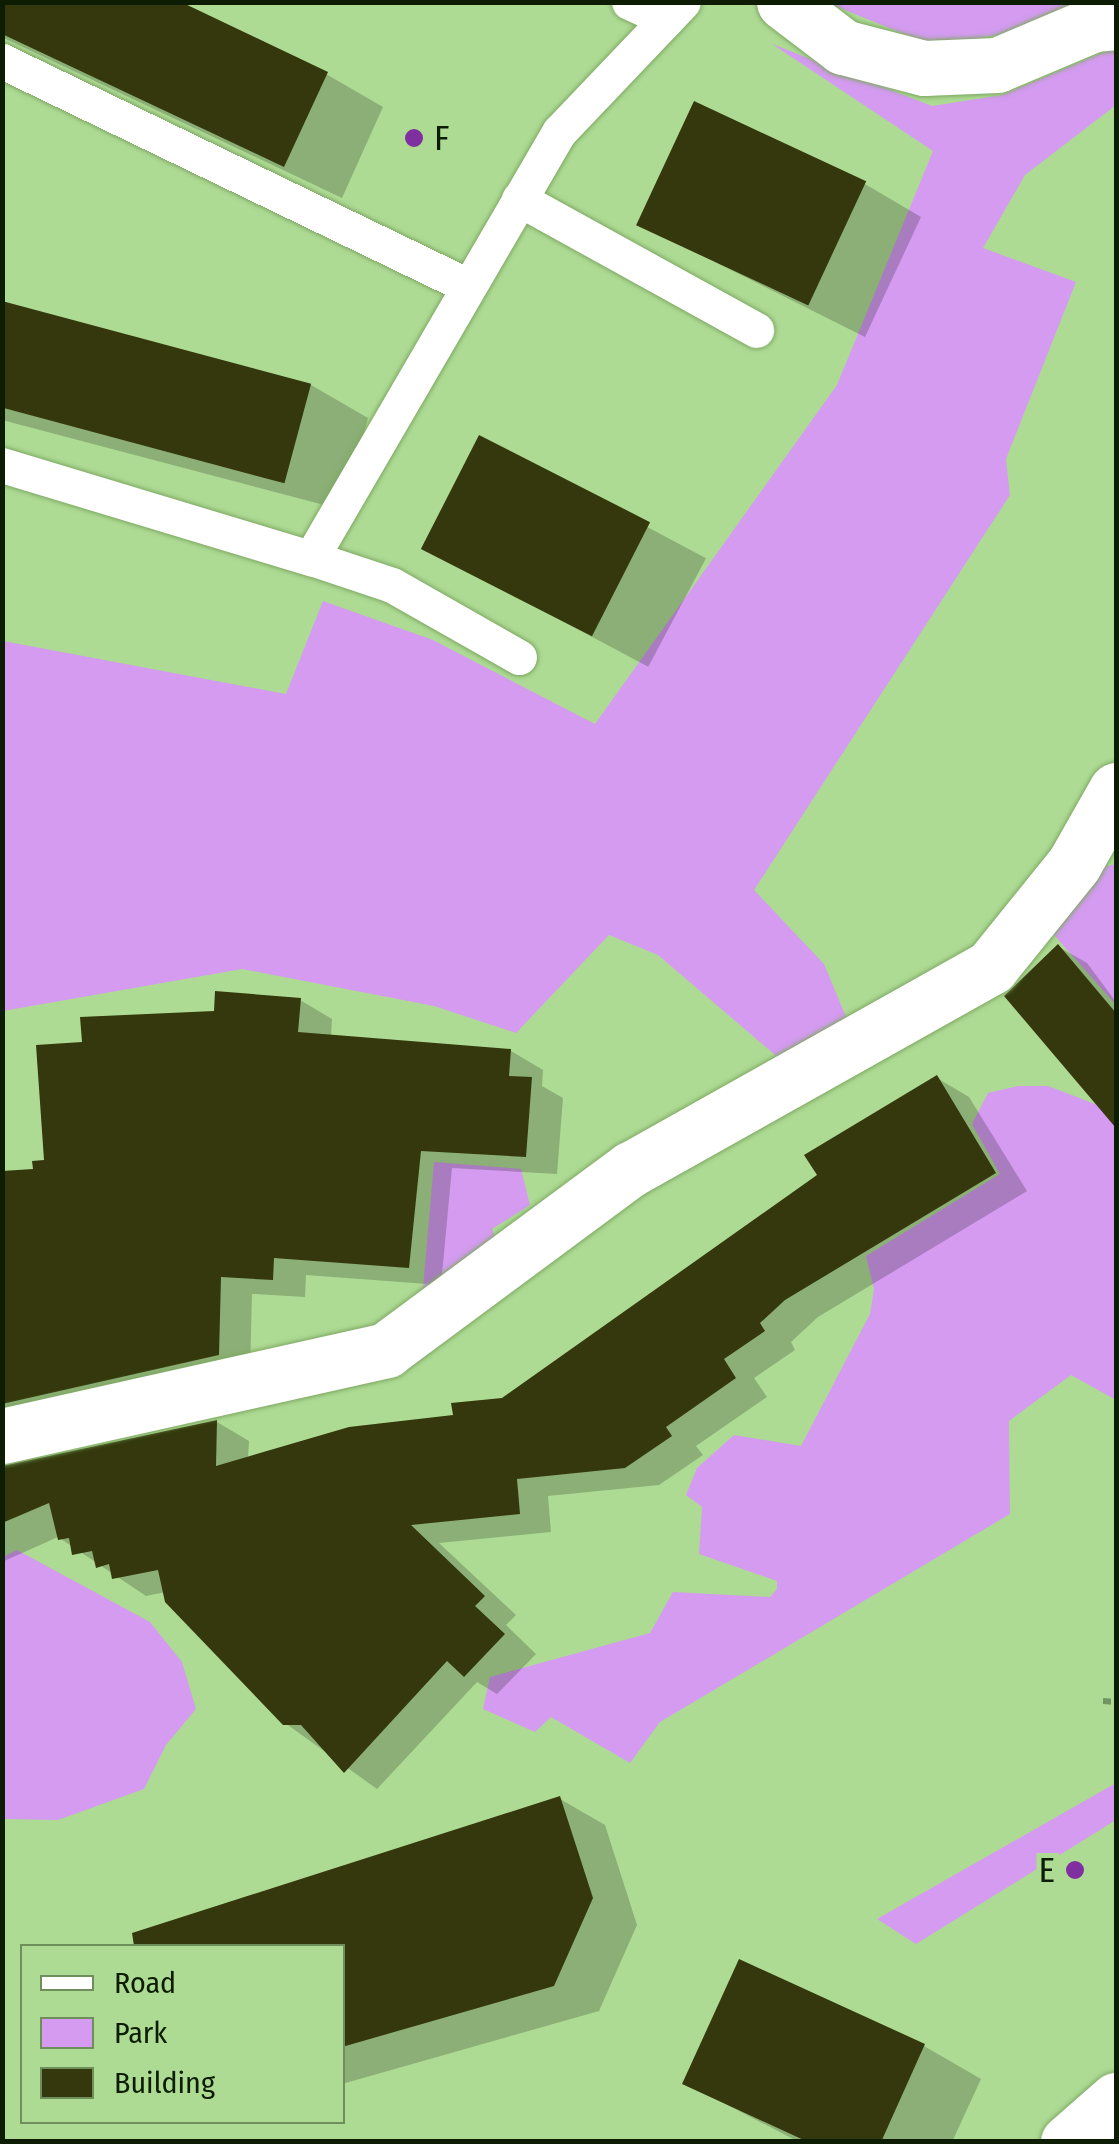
<!DOCTYPE html>
<style>
body{margin:0}
#map{position:relative;width:1119px;height:2144px;overflow:hidden;background:#aedb94;font-family:"Fira Sans Condensed",sans-serif}
div>[style]{position:absolute}
[style*='--x']{left:calc(var(--x)*1px);top:calc(var(--y)*1px);width:calc(var(--w)*1px);rotate:calc(var(--a)*1deg)}
.green>*{inset:0;background:#d49bf0}
.shadow>*{inset:0;background:#0003;transform-origin:0 0}
.building>*{inset:0;background:#34380c;transform-origin:0 0}
.path>*{height:6px;margin-top:-3px;transform-origin:0;background:repeating-linear-gradient(90deg,#72945e 0 8px,transparent 0 16px)}
.roads{filter:drop-shadow(0 0 2px #7ea863) drop-shadow(0 0 2px #7ea863)}
.lane>*{height:35px;margin:-17.5px;padding:0 17.5px;transform-origin:17.5px;border-radius:17.5px;background:#fff}
.street>*{height:55px;margin:-27.5px;padding:0 27.5px;transform-origin:27.5px;border-radius:27.5px;background:#fff}
.secondary>*{height:55px;margin:-27.5px;padding:0 27.5px;transform-origin:27.5px;border-radius:27.5px;background:#fff}
.dots>*{width:28px;height:28px;translate:-50% -50%;box-sizing:border-box;border:5px solid #aedb94;border-radius:50%}
span{translate:-50% -50%;white-space:nowrap;text-align:center;line-height:1.15;-webkit-text-stroke:10px #aedb94;paint-order:stroke}
.poi-label{font-size:35px;color:#0d1d03}
.left{translate:0 -50%;text-align:left}
.right{translate:-100% -50%;text-align:right}
.frame{position:absolute;inset:0;border:5px solid #0d1d03;pointer-events:none}
.legend{position:absolute;left:20px;top:1944px;width:325px;height:180px;box-sizing:border-box;background:#aedb94;border:2px solid #6e8f5a;margin:0;padding:12px 18px;list-style:none;font-size:30px;color:#0d1d03}
.legend li{display:flex;align-items:center;gap:20px;height:50px}
.legend b{width:50px;border:2px solid #6e8f5a}
</style>
<div id="map">
<div class="green">
<div style="clip-path:polygon(828px 3px,1101px 3px,1026px 30px,933px 46px)"></div>
<div style="clip-path:polygon(772px 44px,932px 106px,1002px 95px,1116px 47px,1116px 105px,1025px 175px,983px 248px,1076px 282px,1006px 459px,1010px 495px,754px 890px,824px 964px,847px 1019px,781px 1060px,658px 955px,609px 935px,516px 1033px,434px 1006px,242px 969px,3px 1011px,3px 641px,286px 694px,323px 601px,433px 640px,595px 724px,837px 385px,933px 151px)"></div>
<div style="clip-path:polygon(1116px 864px,1116px 1005px,1047px 927px,1098px 868px)"></div>
<div style="clip-path:polygon(1018px 1086px,1048px 1086px,1116px 1112px,1116px 1400px,1071px 1375px,1009px 1421px,1010px 1514px,660px 1722px,630px 1763px,551px 1717px,535px 1732px,483px 1709px,490px 1677px,650px 1633px,673px 1592px,770px 1597px,777px 1589px,777px 1581px,699px 1554px,702px 1507px,686px 1495px,697px 1468px,734px 1435px,801px 1446px,870px 1314px,874px 1289px,866px 1256px,1000px 1174px,972px 1124px,988px 1093px)"></div>
<div style="clip-path:polygon(434px 1162px,521px 1169px,530px 1205px,492px 1229px,497px 1242px,422px 1300px)"></div>
<div style="clip-path:polygon(17px 1550px,150px 1622px,182px 1662px,196px 1709px,166px 1745px,144px 1789px,58px 1820px,3px 1819px,3px 1557px)"></div>
<div style="clip-path:polygon(1116px 1783px,1116px 1820px,916px 1944px,877px 1919px)"></div>
</div>
<div class="shadow">
<div style="clip-path:polygon(2px 2px,326px 74px,383px 107px,342px 198px,8px 40px,2px 37px)"></div>
<div style="clip-path:polygon(865px 184px,921px 217px,865px 337px,639px 224px)"></div>
<div style="clip-path:polygon(2px 303px,311px 385px,368px 418px,343px 510px,2px 420px)"></div>
<div style="left:480px;top:438px;width:256px;height:123px;rotate:28deg"></div>
<div style="clip-path:polygon(1059px 947px,1087px 963px,1116px 1002px,1116px 1128px,1007px 996px)"></div>
<div style="clip-path:polygon(300px 1000px,332px 1019px,331px 1037px,511px 1051px,543px 1070px,542px 1086px,563px 1098px,557px 1174px,452px 1168px,441px 1285px,306px 1275px,305px 1297px,252px 1294px,250px 1373px,3px 1462px,6px 1466px,217px 1422px,249px 1441px,248px 1459px,456px 1417px,503px 1400px,820px 1176px,937px 1078px,969px 1097px,1027px 1191px,818px 1317px,791px 1342px,795px 1350px,754px 1378px,767px 1397px,696px 1446px,703px 1455px,659px 1485px,548px 1496px,551px 1532px,439px 1543px,516px 1615px,506px 1625px,536px 1654px,497px 1694px,477px 1682px,377px 1789px,285px 1723px,166px 1592px,146px 1596px,58px 1537px,2px 1562px,2px 1174px,36px 1171px,47px 1162px,85px 1045px)"></div>
<div style="clip-path:polygon(560px 1799px,605px 1825px,637px 1925px,599px 2011px,342px 2084px,342px 1946px,144px 1946px,140px 1933px)"></div>
<div style="clip-path:polygon(924px 2046px,981px 2079px,952px 2142px,799px 2142px,685px 2083px)"></div>
</div>
<div class="building">
<div style="clip-path:polygon(2px 2px,181px 2px,328px 72px,284px 167px,2px 34px)"></div>
<div style="left:694px;top:101px;width:190px;height:137px;rotate:25deg"></div>
<div style="left:2px;top:301px;width:320px;height:103px;rotate:15deg"></div>
<div style="left:479px;top:435px;width:192px;height:128px;rotate:27deg"></div>
<div style="clip-path:polygon(1058px 944px,1116px 1013px,1116px 1128px,1004px 996px)"></div>
<div style="clip-path:polygon(215px 991px,301px 998px,298px 1032px,511px 1049px,509px 1076px,532px 1077px,526px 1157px,421px 1151px,409px 1268px,274px 1258px,273px 1280px,221px 1277px,219px 1355px,2px 1404px,2px 1171px,33px 1169px,32px 1161px,44px 1160px,36px 1045px,82px 1042px,80px 1017px,214px 1011px)"></div>
<div style="clip-path:polygon(937px 1075px,996px 1173px,785px 1300px,760px 1323px,765px 1331px,724px 1359px,736px 1378px,666px 1427px,672px 1436px,625px 1468px,517px 1479px,520px 1514px,411px 1525px,485px 1596px,475px 1606px,505px 1634px,464px 1677px,447px 1661px,344px 1773px,301px 1725px,283px 1725px,165px 1602px,158px 1570px,112px 1579px,109px 1564px,96px 1568px,92px 1551px,72px 1555px,69px 1538px,58px 1540px,49px 1503px,2px 1523px,2px 1466px,217px 1420px,216px 1466px,349px 1427px,453px 1415px,451px 1403px,502px 1398px,817px 1175px,804px 1155px)"></div>
<div style="clip-path:polygon(560px 1796px,593px 1898px,554px 1986px,342px 2047px,342px 1946px,134px 1946px,132px 1933px)"></div>
<div style="clip-path:polygon(739px 1959px,925px 2044px,881px 2142px,808px 2142px,682px 2084px)"></div>
</div>
<div class="path">
<div style="--x:1103;--y:1701;--w:13;--a:4"></div>
</div>
<div class="roads">
<div class="lane">
<div style="--x:629;--y:2;--w:41;--a:24.7"></div>
<div style="--x:2;--y:61;--w:517;--a:25.77"></div>
<div style="--x:519;--y:199;--w:271;--a:28.9"></div>
<div style="--x:2;--y:465;--w:323;--a:16.8"></div>
<div style="--x:311;--y:558;--w:494;--a:-59.8"></div>
<div style="--x:560;--y:131;--w:178;--a:-46.4"></div>
<div style="--x:311;--y:558;--w:85;--a:18.4"></div>
<div style="--x:392;--y:585;--w:146;--a:29.6"></div>
</div>
<div class="street">
<div style="--x:784;--y:2;--w:74;--a:37.3"></div>
<div style="--x:843;--y:47;--w:84;--a:14.5"></div>
<div style="--x:924;--y:68;--w:73;--a:-2.4"></div>
<div style="--x:997;--y:65;--w:105;--a:-22.9"></div>
<div style="--x:1094;--y:24;--w:22;--a:-5"></div>
<div style="--x:2;--y:1436;--w:394;--a:-12.6"></div>
<div style="--x:386;--y:1350;--w:305;--a:-36.5"></div>
<div style="--x:631;--y:1169;--w:413;--a:-29.3"></div>
<div style="--x:991;--y:967;--w:132;--a:-51.1"></div>
<div style="--x:1074;--y:864;--w:85;--a:-60.4"></div>
</div>
<div class="secondary">
<div style="--x:1068;--y:2142;--w:64;--a:-41.2"></div>
</div>
</div>
<div class="dots">
<div style="left:414px;top:138px;background:#7f2fa0"></div>
<div style="left:1075px;top:1870px;background:#7f2fa0"></div>
</div>
<div class="poi-label">
<span class="left" style="left:434px;top:138px">F</span>
<span class="right" style="left:1055px;top:1870px">E</span>
</div>
<div class="frame"></div>
<ul class="legend">
<li><b style="height:12px;background:#fff"></b>Road</li>
<li><b style="height:28px;background:#d49bf0"></b>Park</li>
<li><b style="height:28px;background:#34380c"></b>Building</li>
</ul>
</div>
